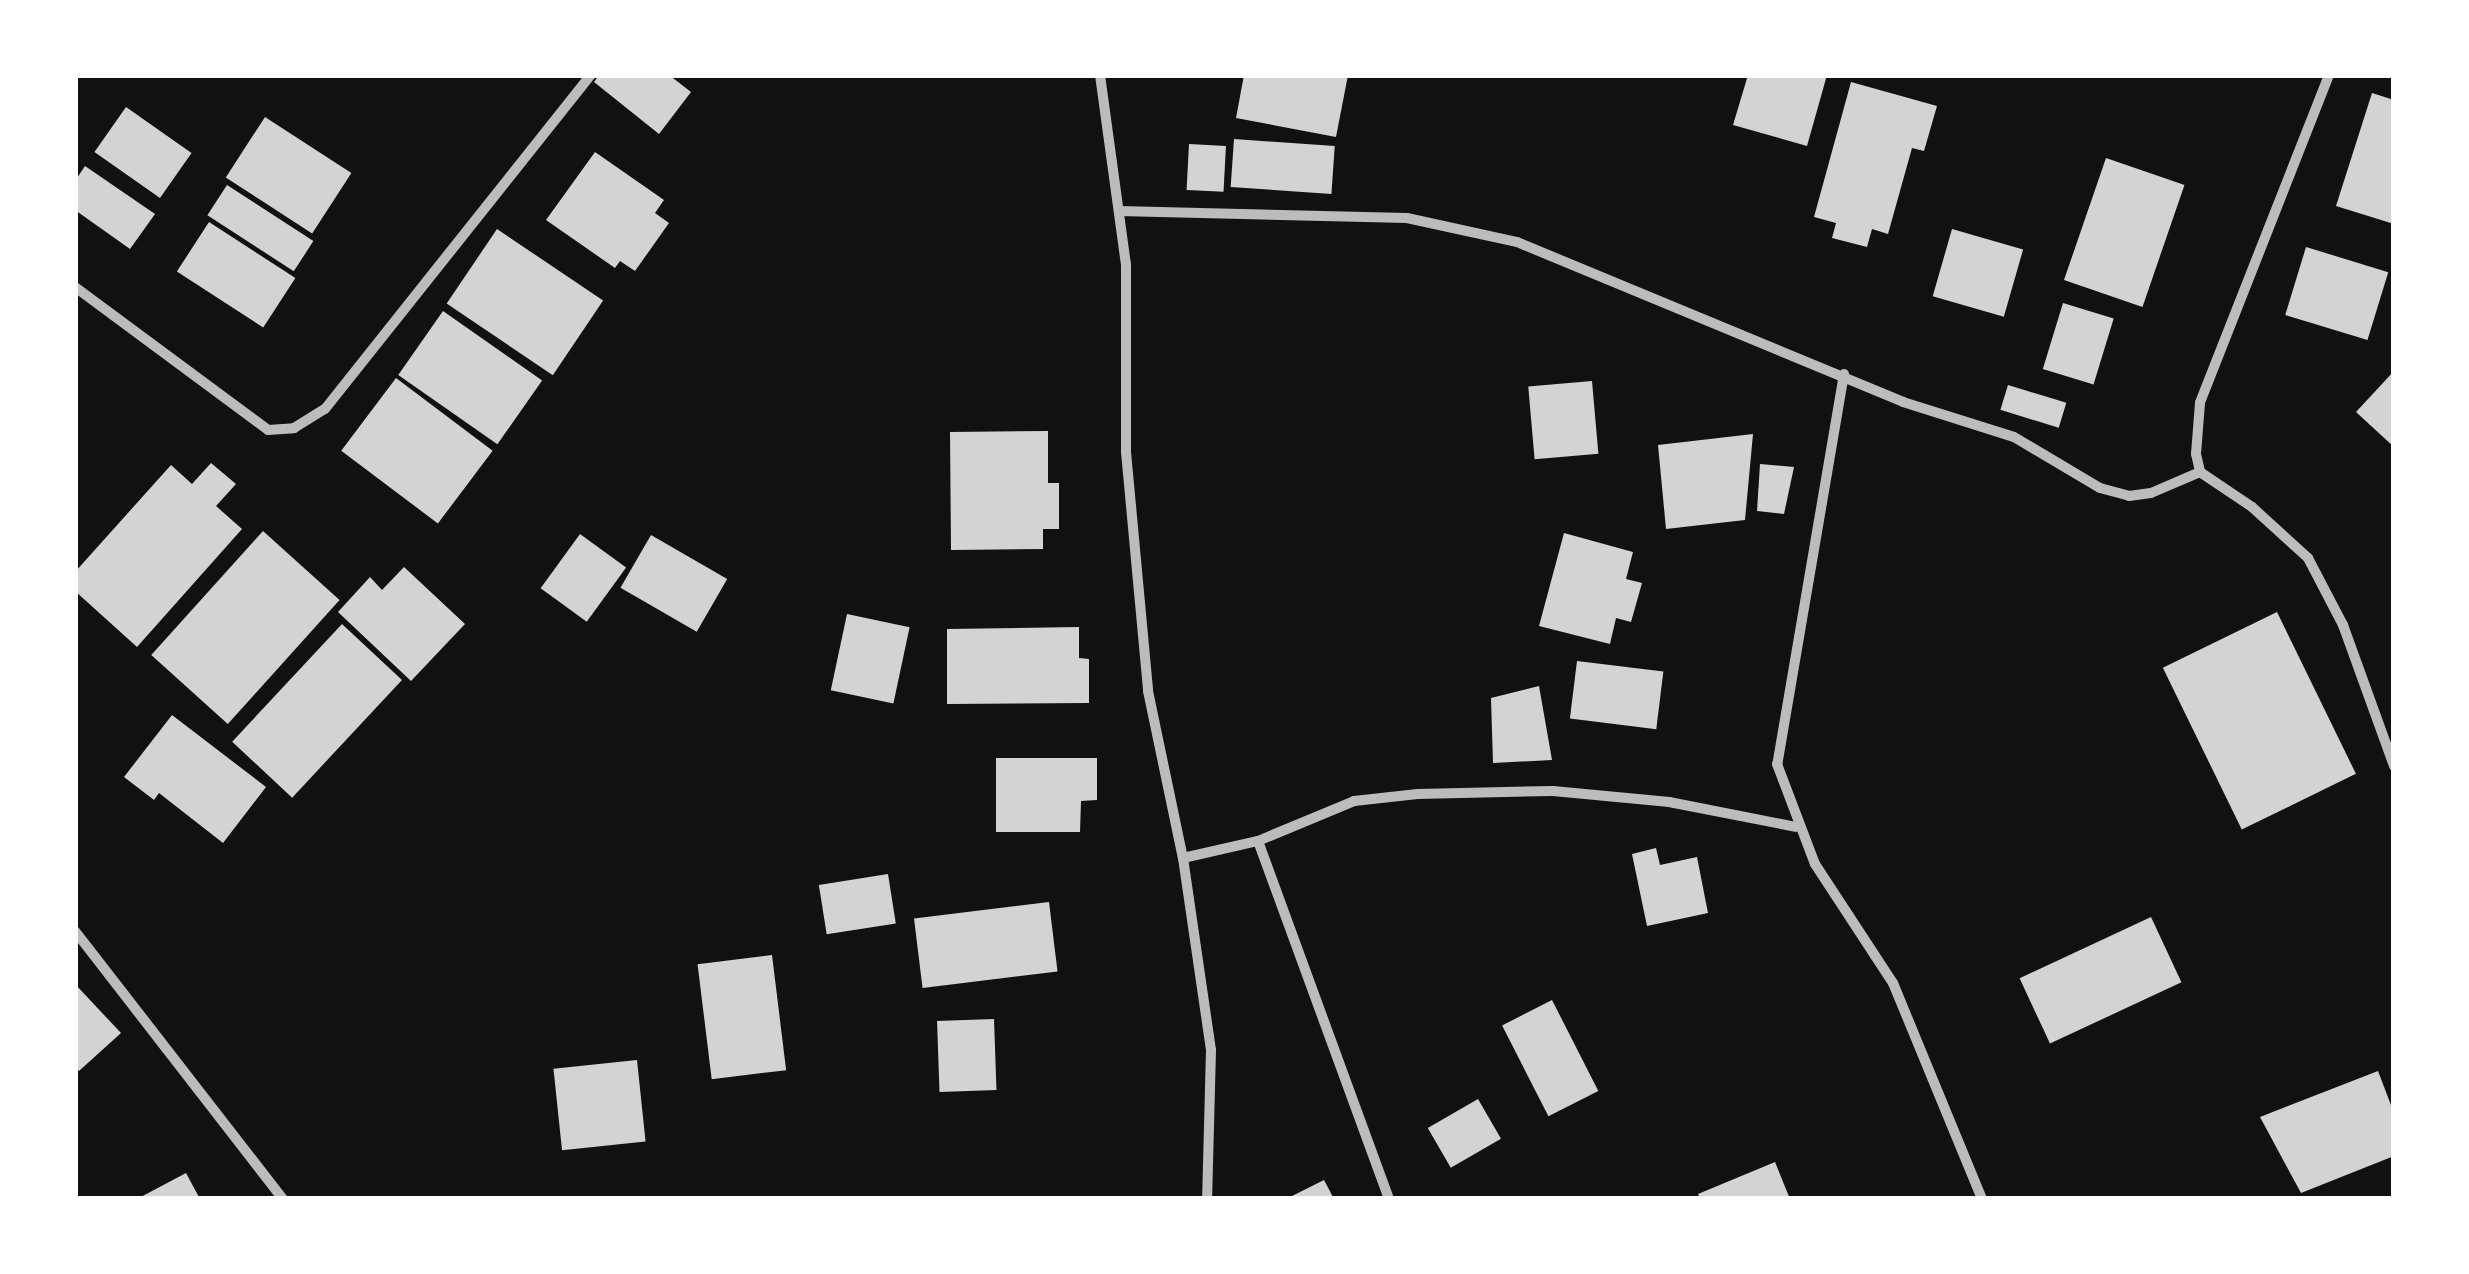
<!DOCTYPE html>
<style>
body{margin:0}
#map{position:relative;width:2469px;height:1274px;overflow:hidden;background:#111;font-family:"Alegreya Sans",sans-serif}
div>[style]{position:absolute}
[style*='--x']{left:calc(var(--x)*1px);top:calc(var(--y)*1px);width:calc(var(--w)*1px);rotate:calc(var(--a)*1deg)}
.building>*{inset:0;background:#d3d3d3;transform-origin:0 0}
.minor>*{height:10px;margin:-5px;padding:0 5px;transform-origin:5px;border-radius:5px;background:#bcbcbc}
span{translate:-50% -50%;white-space:nowrap;text-align:center;line-height:1.15;-webkit-text-stroke:8px #fff;paint-order:stroke}
.frame{position:absolute;inset:0;border:78px solid #fff;pointer-events:none}
</style>
<div id="map">
<div class="building">
<div style="clip-path:polygon(599px 75px,669px 75px,691px 92px,659px 134px,594px 82px)"></div>
<div style="clip-path:polygon(1244px 75px,1348px 75px,1336px 137px,1236px 118px)"></div>
<div style="clip-path:polygon(1748px 75px,1827px 75px,1807px 146px,1733px 125px)"></div>
<div style="clip-path:polygon(1851px 82px,1937px 106px,1924px 151px,1912px 148px,1888px 234px,1872px 229px,1867px 247px,1832px 238px,1836px 223px,1814px 217px)"></div>
<div style="clip-path:polygon(2372px 93px,2394px 100px,2394px 224px,2336px 206px)"></div>
<div style="left:126px;top:107px;width:80px;height:55px;rotate:35deg"></div>
<div style="left:265px;top:117px;width:103px;height:72px;rotate:33deg"></div>
<div style="left:1234px;top:139px;width:101px;height:48px;rotate:4deg"></div>
<div style="left:1189px;top:144px;width:37px;height:46px;rotate:3deg"></div>
<div style="clip-path:polygon(595px 152px,664px 200px,655px 213px,669px 223px,635px 271px,620px 261px,615px 268px,546px 220px)"></div>
<div style="left:2106px;top:158px;width:83px;height:129px;rotate:19deg"></div>
<div style="clip-path:polygon(85px 166px,155px 214px,130px 249px,75px 210px,75px 181px)"></div>
<div style="left:227px;top:185px;width:103px;height:36px;rotate:33deg"></div>
<div style="left:209px;top:222px;width:103px;height:59px;rotate:33deg"></div>
<div style="left:497px;top:229px;width:128px;height:90px;rotate:34deg"></div>
<div style="left:1952px;top:229px;width:74px;height:70px;rotate:16deg"></div>
<div style="left:2306px;top:247px;width:86px;height:71px;rotate:17deg"></div>
<div style="left:2063px;top:303px;width:53px;height:69px;rotate:17deg"></div>
<div style="left:443px;top:311px;width:121px;height:78px;rotate:35deg"></div>
<div style="clip-path:polygon(2394px 371px,2394px 447px,2356px 412px)"></div>
<div style="left:396px;top:378px;width:121px;height:91px;rotate:37deg"></div>
<div style="left:1592px;top:381px;width:73px;height:64px;rotate:85deg"></div>
<div style="left:2008px;top:385px;width:61px;height:26px;rotate:17deg"></div>
<div style="clip-path:polygon(1048px 431px,1048px 483px,1059px 483px,1059px 529px,1043px 529px,1043px 549px,951px 550px,950px 432px)"></div>
<div style="clip-path:polygon(1753px 434px,1745px 520px,1666px 529px,1658px 445px)"></div>
<div style="clip-path:polygon(211px 463px,236px 484px,216px 506px,242px 529px,137px 647px,75px 591px,75px 572px,171px 465px,192px 484px)"></div>
<div style="clip-path:polygon(1760px 464px,1794px 467px,1784px 514px,1757px 511px)"></div>
<div style="left:263px;top:531px;width:103px;height:167px;rotate:42deg"></div>
<div style="clip-path:polygon(1564px 533px,1633px 552px,1626px 579px,1642px 583px,1631px 622px,1616px 618px,1610px 644px,1539px 626px)"></div>
<div style="left:580px;top:534px;width:57px;height:67px;rotate:36deg"></div>
<div style="left:651px;top:535px;width:88px;height:61px;rotate:30deg"></div>
<div style="clip-path:polygon(404px 567px,465px 624px,411px 681px,338px 612px,370px 577px,382px 590px)"></div>
<div style="left:2277px;top:612px;width:180px;height:127px;rotate:64deg"></div>
<div style="left:847px;top:614px;width:64px;height:78px;rotate:12deg"></div>
<div style="left:342px;top:624px;width:82px;height:161px;rotate:43deg"></div>
<div style="clip-path:polygon(1079px 627px,1079px 658px,1089px 659px,1089px 703px,947px 704px,947px 629px)"></div>
<div style="left:1577px;top:661px;width:87px;height:58px;rotate:7deg"></div>
<div style="clip-path:polygon(1539px 686px,1552px 760px,1493px 763px,1491px 698px)"></div>
<div style="clip-path:polygon(172px 715px,266px 787px,223px 843px,159px 793px,154px 800px,124px 777px)"></div>
<div style="clip-path:polygon(996px 758px,1097px 758px,1097px 800px,1081px 801px,1080px 832px,996px 832px)"></div>
<div style="clip-path:polygon(1656px 848px,1660px 865px,1697px 857px,1708px 913px,1647px 926px,1632px 854px)"></div>
<div style="left:888px;top:874px;width:50px;height:70px;rotate:81deg"></div>
<div style="left:1049px;top:902px;width:70px;height:136px;rotate:83deg"></div>
<div style="left:2151px;top:917px;width:72px;height:145px;rotate:65deg"></div>
<div style="left:772px;top:955px;width:116px;height:75px;rotate:83deg"></div>
<div style="clip-path:polygon(75px 984px,121px 1033px,79px 1071px,75px 1067px)"></div>
<div style="left:1552px;top:1000px;width:102px;height:56px;rotate:63deg"></div>
<div style="left:994px;top:1019px;width:71px;height:57px;rotate:88deg"></div>
<div style="left:637px;top:1060px;width:82px;height:84px;rotate:84deg"></div>
<div style="clip-path:polygon(2378px 1071px,2394px 1113px,2394px 1156px,2301px 1193px,2260px 1117px)"></div>
<div style="left:1478px;top:1099px;width:46px;height:58px;rotate:60deg"></div>
<div style="clip-path:polygon(1775px 1162px,1790px 1199px,1700px 1199px,1698px 1194px)"></div>
<div style="clip-path:polygon(186px 1173px,200px 1199px,137px 1199px)"></div>
<div style="clip-path:polygon(1324px 1180px,1334px 1199px,1286px 1199px)"></div>
</div>
<div class="minor">
<div style="--x:1100;--y:75;--w:191;--a:82.2"></div>
<div style="--x:1126;--y:264;--w:188;--a:90"></div>
<div style="--x:1126;--y:452;--w:240;--a:84.7"></div>
<div style="--x:1148;--y:691;--w:171;--a:78.2"></div>
<div style="--x:1183;--y:858;--w:194;--a:81.7"></div>
<div style="--x:1211;--y:1050;--w:149;--a:91.5"></div>
<div style="--x:2329;--y:75;--w:352;--a:111.5"></div>
<div style="--x:2200;--y:403;--w:51;--a:94.5"></div>
<div style="--x:2196;--y:454;--w:18;--a:77"></div>
<div style="--x:2200;--y:472;--w:63;--a:33.9"></div>
<div style="--x:2252;--y:507;--w:76;--a:42.3"></div>
<div style="--x:2308;--y:558;--w:76;--a:62.4"></div>
<div style="--x:2343;--y:625;--w:150;--a:70.1"></div>
<div style="--x:1119;--y:211;--w:288;--a:1.4"></div>
<div style="--x:1407;--y:218;--w:113;--a:12.3"></div>
<div style="--x:1517;--y:242;--w:418;--a:22.5"></div>
<div style="--x:1903;--y:402;--w:116;--a:17.5"></div>
<div style="--x:2014;--y:437;--w:100;--a:30.7"></div>
<div style="--x:2100;--y:488;--w:30;--a:15"></div>
<div style="--x:2129;--y:496;--w:22;--a:-8"></div>
<div style="--x:2151;--y:493;--w:53;--a:-23.2"></div>
<div style="--x:75;--y:287;--w:240;--a:36.5"></div>
<div style="--x:268;--y:430;--w:26;--a:-4"></div>
<div style="--x:294;--y:428;--w:36;--a:-32"></div>
<div style="--x:325;--y:409;--w:427;--a:-51.5"></div>
<div style="--x:1844;--y:374;--w:396;--a:99.7"></div>
<div style="--x:1777;--y:764;--w:107;--a:69.2"></div>
<div style="--x:1815;--y:864;--w:142;--a:56.8"></div>
<div style="--x:1893;--y:983;--w:234;--a:67.6"></div>
<div style="--x:1258;--y:841;--w:381;--a:69.9"></div>
<div style="--x:1183;--y:858;--w:77;--a:-12.8"></div>
<div style="--x:1258;--y:841;--w:104;--a:-22.6"></div>
<div style="--x:1354;--y:801;--w:64;--a:-6.2"></div>
<div style="--x:1418;--y:794;--w:135;--a:-1.3"></div>
<div style="--x:1553;--y:791;--w:117;--a:5.4"></div>
<div style="--x:1669;--y:802;--w:129;--a:11.1"></div>
<div style="--x:75;--y:931;--w:339;--a:52.2"></div>
</div>
<div class="frame"></div>
</div>
